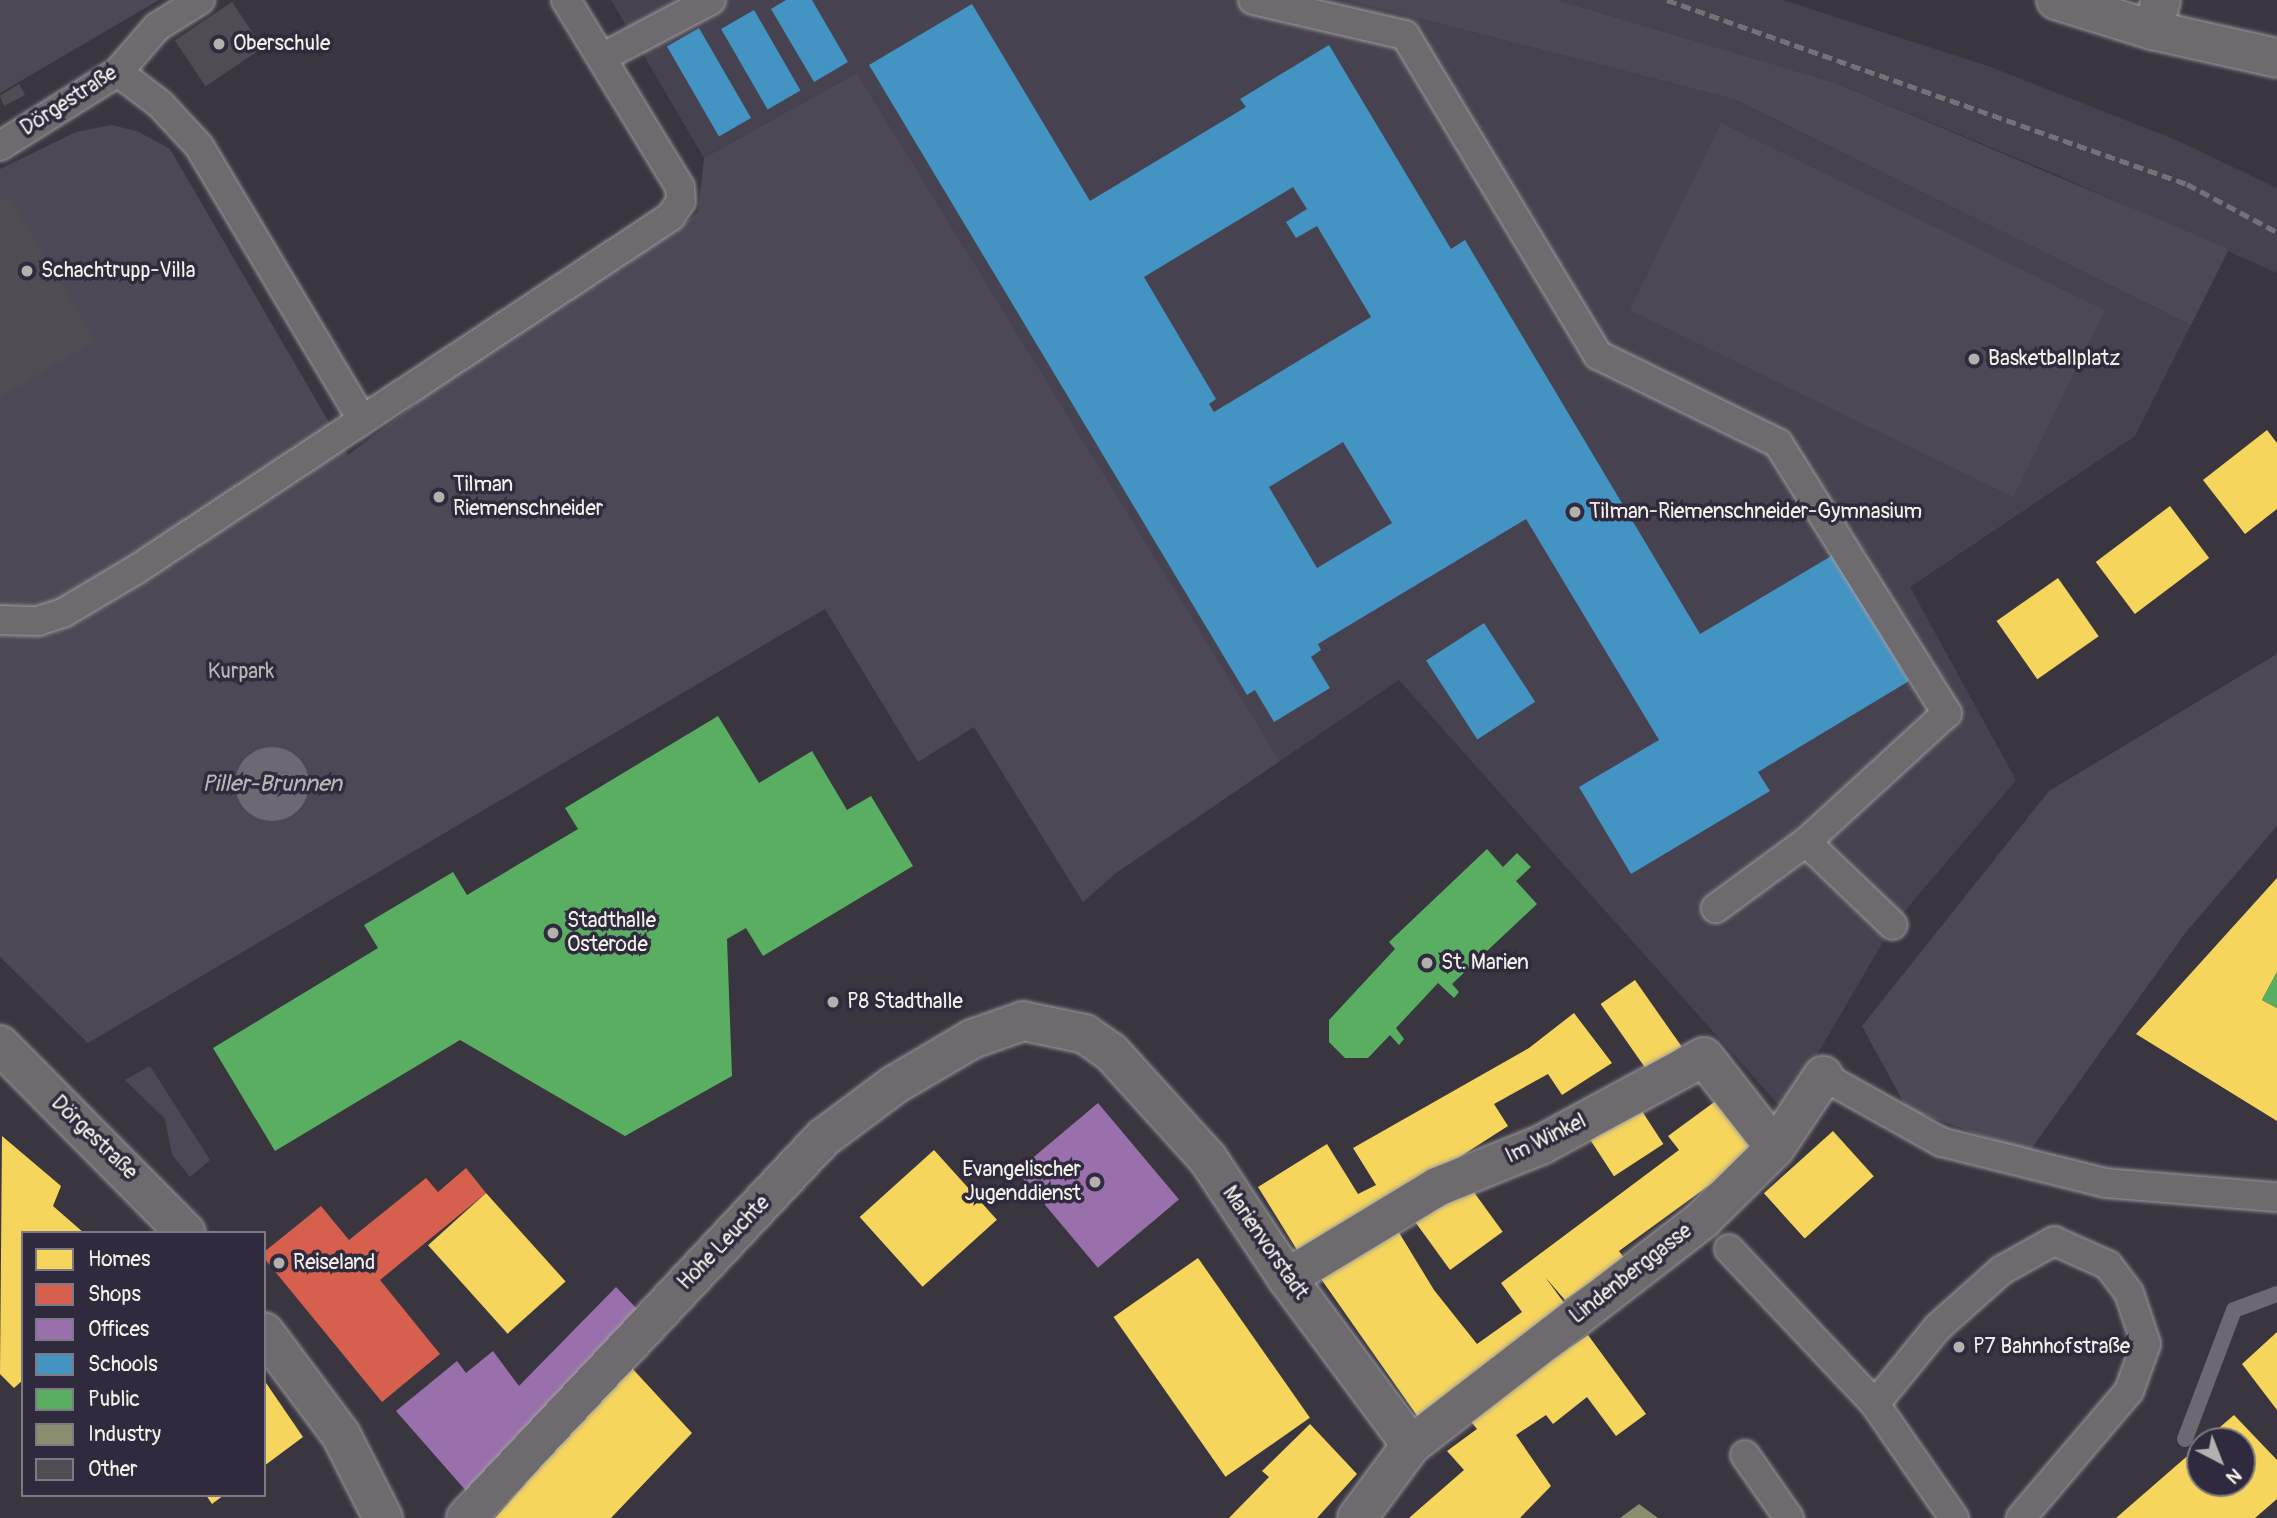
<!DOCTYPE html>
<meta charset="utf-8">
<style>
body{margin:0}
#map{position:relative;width:2277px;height:1518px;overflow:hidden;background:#393640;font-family:Pangolin,sans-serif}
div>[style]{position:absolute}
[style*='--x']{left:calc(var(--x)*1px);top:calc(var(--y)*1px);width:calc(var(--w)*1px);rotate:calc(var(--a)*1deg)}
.built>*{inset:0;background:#46424f}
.green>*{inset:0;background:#4d4856;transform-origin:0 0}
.water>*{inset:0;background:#6d6972}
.round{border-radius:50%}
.homes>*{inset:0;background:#f6d55c;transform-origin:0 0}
.shops>*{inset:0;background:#d6604d}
.offices>*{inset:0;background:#9970ab;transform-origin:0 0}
.schools>*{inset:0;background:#4393c3;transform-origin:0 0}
.public>*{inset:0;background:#5aae61}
.industry>*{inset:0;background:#8c8c6e}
.stream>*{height:16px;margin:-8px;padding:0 8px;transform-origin:8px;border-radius:8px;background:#6d6972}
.building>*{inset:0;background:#4f4d53;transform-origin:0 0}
.roads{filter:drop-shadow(0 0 2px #9e9c9f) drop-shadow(0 0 2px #9e9c9f)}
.service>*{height:28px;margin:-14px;padding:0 14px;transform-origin:14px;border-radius:14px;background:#6d6b6d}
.minor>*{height:38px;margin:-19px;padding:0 19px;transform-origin:19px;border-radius:19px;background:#6d6b6d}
.tertiary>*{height:38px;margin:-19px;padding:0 19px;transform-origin:19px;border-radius:19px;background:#6d6b6d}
.rail>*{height:5px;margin-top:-2.5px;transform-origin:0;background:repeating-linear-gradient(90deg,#747276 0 10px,transparent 0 15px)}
.dots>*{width:19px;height:19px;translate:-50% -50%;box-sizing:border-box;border:4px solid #2f2a3d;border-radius:50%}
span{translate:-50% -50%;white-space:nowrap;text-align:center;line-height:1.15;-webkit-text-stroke:7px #2f2a3d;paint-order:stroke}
.poi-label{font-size:21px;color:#f4f1e8}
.left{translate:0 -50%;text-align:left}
.right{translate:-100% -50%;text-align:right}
.street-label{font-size:21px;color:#f4f1e8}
.park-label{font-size:21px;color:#bbb7b6}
.water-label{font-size:23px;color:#bab6b5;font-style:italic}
.legend{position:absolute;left:21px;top:1231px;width:245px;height:266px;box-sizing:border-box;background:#2f2a3d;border:2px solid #7e7a81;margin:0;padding:9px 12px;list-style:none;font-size:21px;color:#f4f1e8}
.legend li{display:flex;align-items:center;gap:14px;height:35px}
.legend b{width:35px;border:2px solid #7e7a81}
.north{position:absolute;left:2186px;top:1427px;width:70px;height:70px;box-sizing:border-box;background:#2f2a3d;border:2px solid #7e7a81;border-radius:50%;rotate:138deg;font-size:19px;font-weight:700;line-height:28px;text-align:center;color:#f4f1e8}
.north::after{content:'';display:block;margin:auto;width:24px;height:32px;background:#b3b0ad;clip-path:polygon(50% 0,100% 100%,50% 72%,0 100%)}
</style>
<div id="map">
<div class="built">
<div style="clip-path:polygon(611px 0,1347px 0,1734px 99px,2191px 325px,2135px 436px,1910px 587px,2016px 780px,1893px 925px,1784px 1111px,1399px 680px,1280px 761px,857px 73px,704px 158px)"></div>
<div style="clip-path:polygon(1557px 0,1783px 0,1991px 67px,2176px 140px,2277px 188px,2277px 273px,2048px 171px,1833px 82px)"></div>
</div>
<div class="green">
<div style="clip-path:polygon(0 0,159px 0,0 93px)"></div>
<div style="clip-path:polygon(1347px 0,1557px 0,1833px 82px,2229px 249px,2191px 325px,1734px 99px)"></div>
<div style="clip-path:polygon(857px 73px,1280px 761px,1116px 873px,1083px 902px,974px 727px,918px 762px,825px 609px,88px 1043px,0 957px,0 169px,76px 132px,111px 125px,137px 131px,170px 149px,348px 455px,455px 374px,675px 231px,698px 212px,704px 158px)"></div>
<div style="left:1721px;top:123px;width:427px;height:208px;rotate:26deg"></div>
<div style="clip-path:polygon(2277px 654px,2277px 826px,2186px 932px,2029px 1152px,1907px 1109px,1862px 1026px,2049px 791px)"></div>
<div style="clip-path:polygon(150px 1066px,210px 1160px,190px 1177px,172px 1155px,165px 1119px,125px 1080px)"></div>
</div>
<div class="water">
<div class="round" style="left:235px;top:747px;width:74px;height:74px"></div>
</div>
<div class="homes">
<div style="clip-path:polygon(2267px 430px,2277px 443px,2277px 509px,2245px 534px,2203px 480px)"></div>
<div style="left:2170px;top:506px;width:65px;height:93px;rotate:53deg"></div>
<div style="left:2058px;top:578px;width:71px;height:75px;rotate:55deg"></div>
<div style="clip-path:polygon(2277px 878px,2277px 972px,2262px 1000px,2277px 1008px,2277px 1121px,2136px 1034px)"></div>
<div style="left:1635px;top:980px;width:81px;height:42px;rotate:55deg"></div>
<div style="clip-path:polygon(1574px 1013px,1612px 1063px,1562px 1095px,1548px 1074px,1494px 1104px,1508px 1126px,1302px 1258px,1258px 1187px,1327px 1144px,1358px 1194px,1376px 1185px,1353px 1148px,1529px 1048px)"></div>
<div style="clip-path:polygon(1717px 1100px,1755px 1152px,1619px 1251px,1624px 1258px,1565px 1300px,1545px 1277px,1568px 1308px,1420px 1420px,1319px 1276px,1395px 1226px,1434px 1290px,1477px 1344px,1522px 1312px,1501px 1283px,1679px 1150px,1668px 1136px)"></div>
<div style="left:1640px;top:1108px;width:43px;height:59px;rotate:57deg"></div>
<div style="left:1833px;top:1131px;width:61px;height:93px;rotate:48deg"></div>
<div style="clip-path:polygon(2px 1136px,61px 1186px,53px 1206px,84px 1233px,23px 1233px,23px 1380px,14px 1388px,0 1374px)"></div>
<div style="left:934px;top:1150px;width:94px;height:100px;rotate:48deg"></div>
<div style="left:1468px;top:1184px;width:59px;height:65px;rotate:54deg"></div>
<div style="left:486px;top:1193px;width:119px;height:78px;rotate:48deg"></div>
<div style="left:1198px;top:1258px;width:195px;height:103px;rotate:55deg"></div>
<div style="clip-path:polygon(2277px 1332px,2277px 1410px,2242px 1364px)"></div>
<div style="clip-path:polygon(1588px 1335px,1646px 1414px,1616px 1436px,1587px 1397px,1553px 1424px,1546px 1415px,1516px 1435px,1551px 1486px,1520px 1518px,1409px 1518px,1464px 1470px,1447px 1451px,1477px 1429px,1468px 1418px)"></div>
<div style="clip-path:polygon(630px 1366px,692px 1433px,611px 1518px,495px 1518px)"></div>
<div style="clip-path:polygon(264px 1380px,303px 1437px,264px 1466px)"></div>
<div style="clip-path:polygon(2234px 1415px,2277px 1460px,2277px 1499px,2255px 1518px,2116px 1518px,2200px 1445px,2200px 1483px,2242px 1483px,2242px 1441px,2204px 1441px)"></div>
<div style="clip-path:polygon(1310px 1424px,1357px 1474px,1317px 1518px,1229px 1518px,1269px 1477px,1262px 1471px)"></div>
<div style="clip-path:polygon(206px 1495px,224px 1495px,212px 1504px)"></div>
</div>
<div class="shops">
<div style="clip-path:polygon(466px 1168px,486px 1193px,380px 1280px,440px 1354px,382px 1402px,264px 1258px,264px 1252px,321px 1206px,349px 1240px,426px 1178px,438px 1192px)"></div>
</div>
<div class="offices">
<div style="left:1098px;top:1103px;width:126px;height:106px;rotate:50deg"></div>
<div style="clip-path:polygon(616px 1287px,641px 1313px,467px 1492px,396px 1411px,457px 1361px,466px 1373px,493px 1351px,519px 1386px)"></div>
</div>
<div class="schools">
<div style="clip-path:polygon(786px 0,812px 0,848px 62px,814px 82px,771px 9px)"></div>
<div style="clip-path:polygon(evenodd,972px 4px,1090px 201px,1246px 107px,1240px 99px,1329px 45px,1451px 249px,1465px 240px,1700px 634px,1833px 555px,1909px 681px,1758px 772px,1770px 791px,1631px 874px,1579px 787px,1659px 740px,1526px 519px,1318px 644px,1321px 650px,1311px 657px,1330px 688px,1274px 722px,1255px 690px,1247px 695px,869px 65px,972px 4px,1293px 187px,1307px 209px,1286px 222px,1296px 238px,1317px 226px,1371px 317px,1214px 412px,1209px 404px,1216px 399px,1144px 277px,1293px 187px,972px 4px,1343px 442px,1392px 523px,1317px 568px,1269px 487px,1343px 442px)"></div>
<div style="left:754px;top:10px;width:93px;height:38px;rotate:60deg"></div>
<div style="left:699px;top:28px;width:104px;height:37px;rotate:60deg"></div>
<div style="left:1484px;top:623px;width:94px;height:69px;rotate:57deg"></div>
</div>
<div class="public">
<div style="clip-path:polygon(718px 716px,759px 783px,812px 751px,847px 810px,871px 796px,913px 866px,763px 956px,746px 928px,727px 939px,732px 1076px,625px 1136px,460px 1040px,275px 1151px,213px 1048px,378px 948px,364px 925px,453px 872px,467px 895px,578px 829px,565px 808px)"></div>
<div style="clip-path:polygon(1487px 849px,1503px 867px,1517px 853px,1531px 867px,1516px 881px,1537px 904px,1452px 984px,1459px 992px,1454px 998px,1438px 983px,1396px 1028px,1404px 1039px,1399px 1045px,1390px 1035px,1368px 1058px,1345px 1058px,1329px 1042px,1329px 1020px,1395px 949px,1389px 942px)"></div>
<div style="clip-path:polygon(2277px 972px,2277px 1008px,2262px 1000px)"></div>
</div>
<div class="industry">
<div style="clip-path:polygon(1639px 1504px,1658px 1518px,1620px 1518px)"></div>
</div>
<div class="stream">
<div style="--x:2185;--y:1439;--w:138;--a:-69.2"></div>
<div style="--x:2234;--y:1310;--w:46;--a:-20.4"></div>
</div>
<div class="building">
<div style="left:232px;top:2px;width:55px;height:69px;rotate:56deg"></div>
<div style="clip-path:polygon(19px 84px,25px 95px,4px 106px,0 96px)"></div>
<div style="clip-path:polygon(9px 196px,95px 341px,0 397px,0 201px)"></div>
</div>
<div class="roads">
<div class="service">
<div style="--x:1253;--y:0;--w:156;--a:13"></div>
<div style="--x:1405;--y:35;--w:374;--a:58.9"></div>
<div style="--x:1598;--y:355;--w:200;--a:26.1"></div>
<div style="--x:1778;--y:443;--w:319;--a:58"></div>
<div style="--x:1947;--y:713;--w:191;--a:137.5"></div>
<div style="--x:1806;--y:842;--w:112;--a:143.7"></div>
<div style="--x:603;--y:57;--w:122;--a:-27.8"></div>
<div style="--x:118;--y:72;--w:53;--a:37.3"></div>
<div style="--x:160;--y:104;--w:57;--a:47.1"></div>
<div style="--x:199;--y:146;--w:318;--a:59.2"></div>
<div style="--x:0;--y:146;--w:139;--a:-32.1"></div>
<div style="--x:118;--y:72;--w:60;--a:-49.1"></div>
<div style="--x:157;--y:27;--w:51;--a:-32.1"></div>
<div style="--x:0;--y:620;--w:38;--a:2"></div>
<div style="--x:38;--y:621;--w:26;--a:-18"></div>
<div style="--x:63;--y:613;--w:86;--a:-30.7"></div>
<div style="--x:137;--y:569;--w:639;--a:-33.44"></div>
<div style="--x:670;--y:217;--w:19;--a:-55"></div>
<div style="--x:681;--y:201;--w:14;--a:-94"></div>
<div style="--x:680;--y:187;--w:219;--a:-121.4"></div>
<div style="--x:1806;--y:842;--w:120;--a:43.7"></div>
<div style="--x:1823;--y:1076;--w:135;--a:29.2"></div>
<div style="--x:1941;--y:1142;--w:169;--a:14"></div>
<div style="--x:2105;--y:1183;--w:173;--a:4.7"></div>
<div style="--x:1729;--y:1249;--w:213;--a:46.7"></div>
<div style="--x:1875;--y:1404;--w:99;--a:-50.7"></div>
<div style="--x:1938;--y:1327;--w:86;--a:-41.7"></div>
<div style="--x:2002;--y:1270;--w:60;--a:-29.1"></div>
<div style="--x:2054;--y:1241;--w:59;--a:24"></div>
<div style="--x:2108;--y:1265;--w:35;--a:53"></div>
<div style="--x:2129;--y:1293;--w:54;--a:71.6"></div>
<div style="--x:2146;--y:1344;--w:50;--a:109.9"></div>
<div style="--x:2129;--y:1391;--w:167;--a:130.4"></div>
<div style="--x:1875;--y:1404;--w:139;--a:55.3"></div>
<div style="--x:1745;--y:1455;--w:77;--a:55.1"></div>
</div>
<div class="minor">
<div style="--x:2152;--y:30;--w:31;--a:-73"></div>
<div style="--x:0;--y:1045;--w:264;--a:45.3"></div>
<div style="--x:1287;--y:1278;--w:175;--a:-31.2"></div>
<div style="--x:1437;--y:1187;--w:112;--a:-22"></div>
<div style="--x:1541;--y:1145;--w:185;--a:-28.4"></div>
<div style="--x:1704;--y:1057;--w:115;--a:52"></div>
<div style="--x:264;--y:1332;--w:129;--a:53.2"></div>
<div style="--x:341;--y:1435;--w:93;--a:63.2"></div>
<div style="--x:466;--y:1518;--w:521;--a:-46.79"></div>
<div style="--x:823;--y:1138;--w:89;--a:-36.7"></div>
<div style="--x:894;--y:1085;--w:91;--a:-30.5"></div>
<div style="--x:972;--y:1039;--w:54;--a:-19.4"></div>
<div style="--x:1023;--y:1021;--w:63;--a:11.8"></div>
<div style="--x:1085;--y:1034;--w:32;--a:35"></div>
<div style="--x:1111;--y:1052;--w:144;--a:47.8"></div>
<div style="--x:1208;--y:1159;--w:143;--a:56.4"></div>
<div style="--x:1287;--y:1278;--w:208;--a:53.4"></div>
<div style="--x:1357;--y:1518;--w:91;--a:-53.5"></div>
<div style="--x:1411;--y:1445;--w:369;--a:-37.7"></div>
<div style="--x:1703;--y:1219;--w:101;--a:-44.6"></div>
<div style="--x:1775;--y:1148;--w:87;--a:-56.3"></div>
</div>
<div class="tertiary">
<div style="--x:2056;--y:0;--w:101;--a:17.4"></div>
<div style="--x:2152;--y:30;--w:128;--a:12.6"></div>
</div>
</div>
<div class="rail">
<div style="--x:1667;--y:0;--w:552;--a:19.49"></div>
<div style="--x:2187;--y:184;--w:102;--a:28.1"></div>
</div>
<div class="dots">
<div style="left:219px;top:44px;background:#b3b0ad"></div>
<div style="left:27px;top:271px;background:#b3b0ad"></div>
<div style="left:1974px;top:359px;background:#b3b0ad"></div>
<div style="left:439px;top:497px;background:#b3b0ad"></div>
<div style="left:1575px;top:512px;background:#b3b0ad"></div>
<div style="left:553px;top:933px;background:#b3b0ad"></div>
<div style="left:1427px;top:963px;background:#b3b0ad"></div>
<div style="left:833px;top:1002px;background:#b3b0ad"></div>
<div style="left:1095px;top:1182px;background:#b3b0ad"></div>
<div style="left:279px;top:1263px;background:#b3b0ad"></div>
<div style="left:1959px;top:1347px;background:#b3b0ad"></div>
</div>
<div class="poi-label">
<span class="left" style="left:233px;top:44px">Oberschule</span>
<span class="left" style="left:41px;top:271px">Schachtrupp-Villa</span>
<span class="left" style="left:1988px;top:359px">Basketballplatz</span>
<span class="left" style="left:453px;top:497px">Tilman<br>Riemenschneider</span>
<span class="left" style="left:1589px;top:512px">Tilman-Riemenschneider-Gymnasium</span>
<span class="left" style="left:567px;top:933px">Stadthalle<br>Osterode</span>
<span class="left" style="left:1441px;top:963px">St. Marien</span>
<span class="left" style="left:847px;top:1002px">P8 Stadthalle</span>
<span class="right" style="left:1081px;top:1182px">Evangelischer<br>Jugenddienst</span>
<span class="left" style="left:293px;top:1263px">Reiseland</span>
<span class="left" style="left:1973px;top:1347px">P7 Bahnhofstraße</span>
</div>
<div class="street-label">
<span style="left:69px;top:101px;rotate:-33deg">Dörgestraße</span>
<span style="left:94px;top:1138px;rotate:44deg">Dörgestraße</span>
<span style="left:1546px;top:1139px;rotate:-26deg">Im Winkel</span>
<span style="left:724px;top:1243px;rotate:-46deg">Hohe Leuchte</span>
<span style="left:1265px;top:1243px;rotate:55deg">Marienvorstadt</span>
<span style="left:1631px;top:1274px;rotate:-38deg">Lindenberggasse</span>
</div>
<div class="park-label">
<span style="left:241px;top:672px">Kurpark</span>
</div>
<div class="water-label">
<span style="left:272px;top:784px">Piller-Brunnen</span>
</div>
<ul class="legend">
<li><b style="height:19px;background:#f6d55c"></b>Homes</li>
<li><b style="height:19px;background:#d6604d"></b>Shops</li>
<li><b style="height:19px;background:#9970ab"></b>Offices</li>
<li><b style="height:19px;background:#4393c3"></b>Schools</li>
<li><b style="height:19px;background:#5aae61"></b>Public</li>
<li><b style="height:19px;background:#8c8c6e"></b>Industry</li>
<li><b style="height:19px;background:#4f4d53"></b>Other</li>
</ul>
<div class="north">N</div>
</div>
